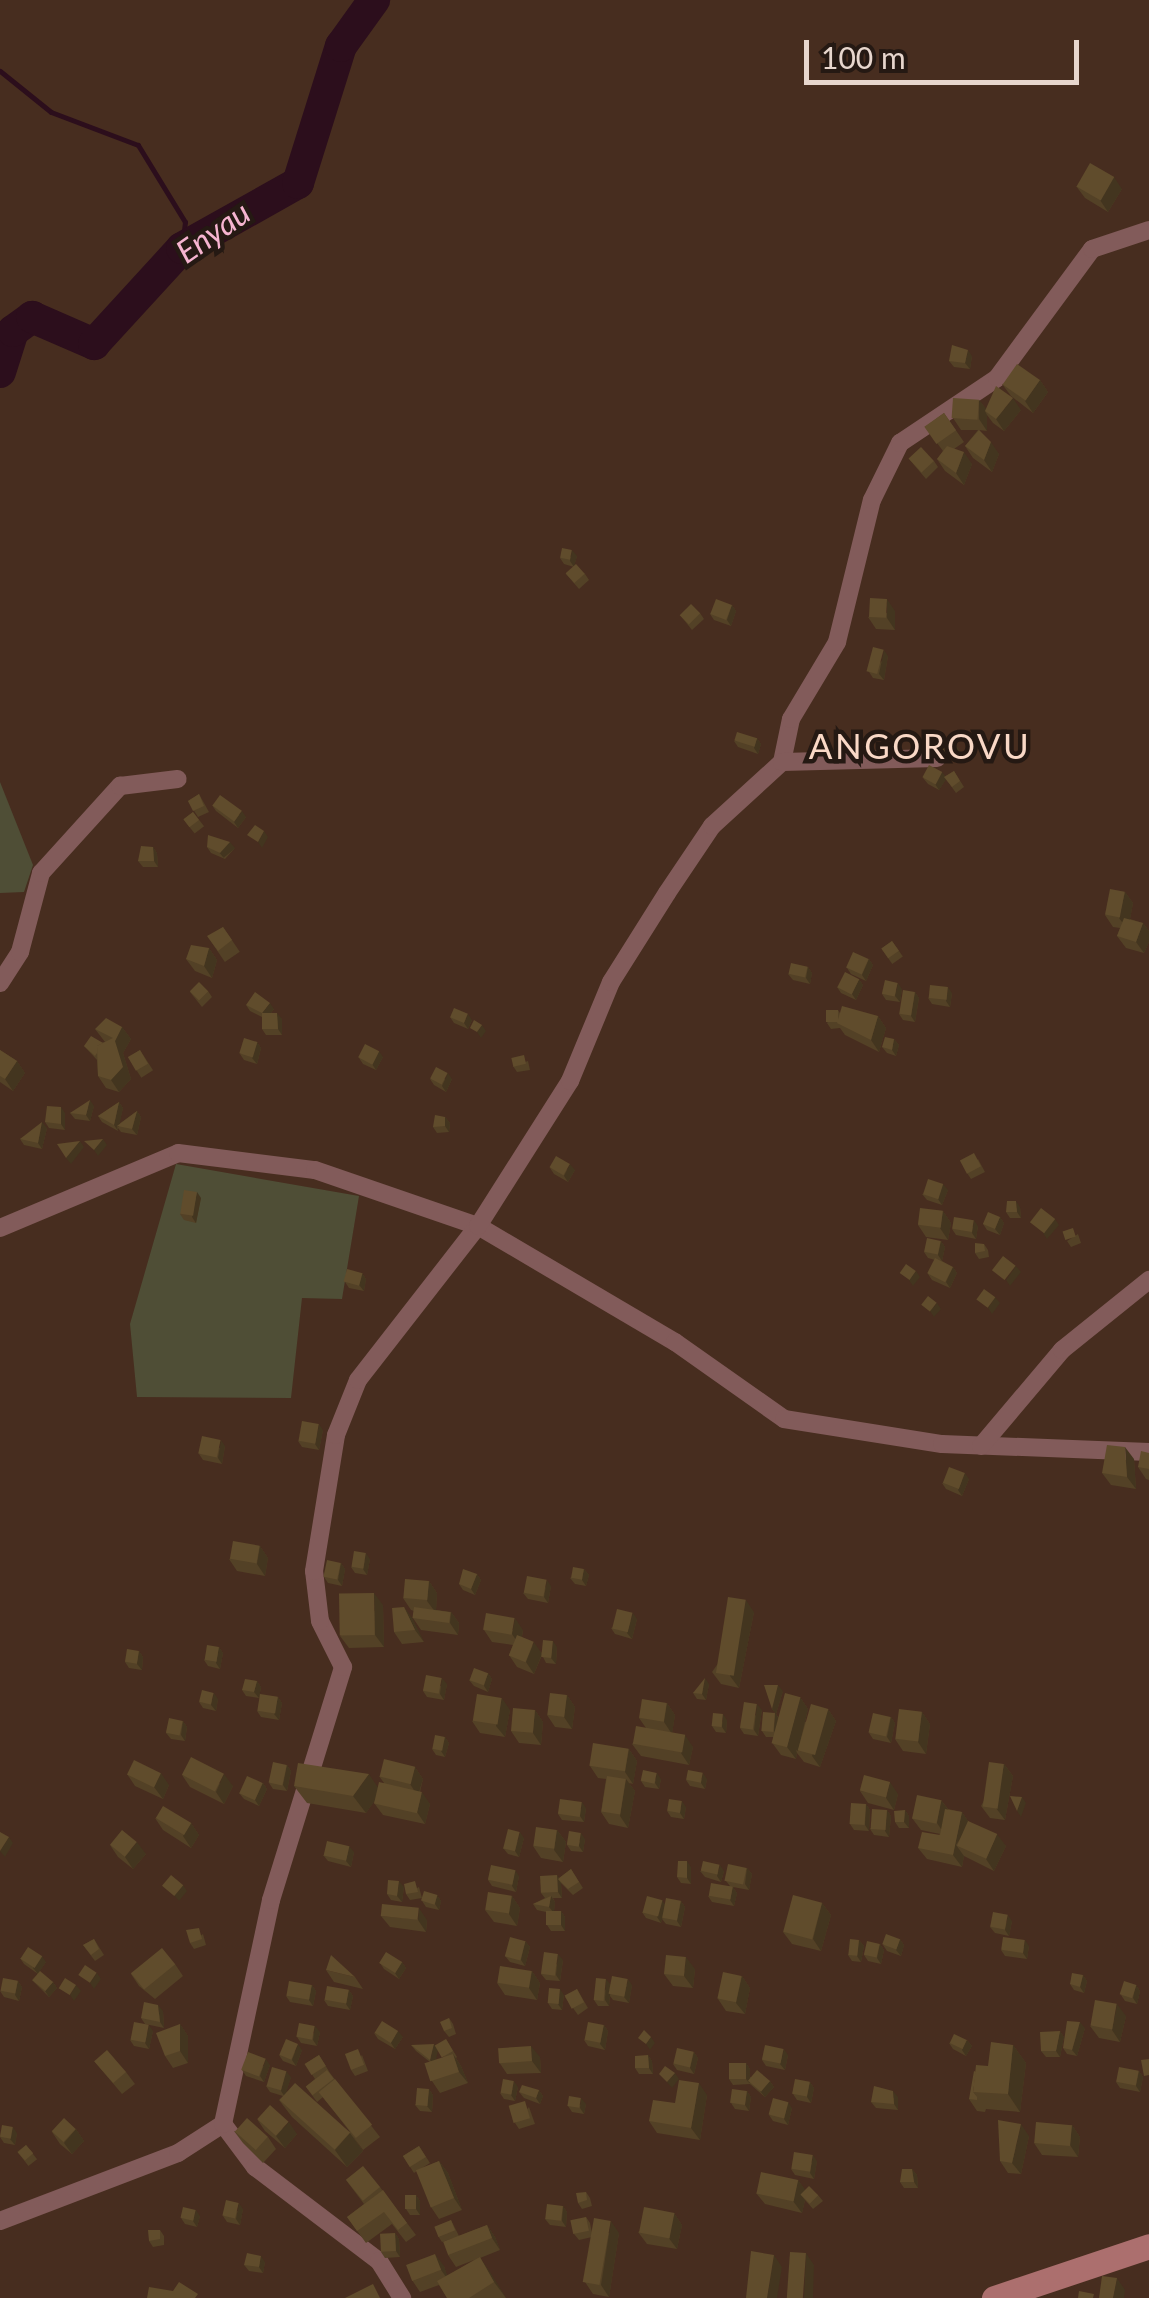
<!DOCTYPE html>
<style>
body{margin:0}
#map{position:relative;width:1149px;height:2298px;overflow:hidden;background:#472d1f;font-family:Lato,sans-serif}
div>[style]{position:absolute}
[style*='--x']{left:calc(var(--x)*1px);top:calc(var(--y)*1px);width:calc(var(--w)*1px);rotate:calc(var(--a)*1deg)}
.green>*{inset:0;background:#4f4e36}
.stream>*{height:5px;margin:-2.5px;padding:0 2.5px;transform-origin:2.5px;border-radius:2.5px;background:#2c0e1c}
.river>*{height:32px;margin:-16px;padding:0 16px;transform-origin:16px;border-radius:16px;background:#2c0e1c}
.street>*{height:18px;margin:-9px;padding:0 9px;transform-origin:9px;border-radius:9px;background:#825b5a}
.secondary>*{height:25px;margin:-12.5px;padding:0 12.5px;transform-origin:12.5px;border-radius:12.5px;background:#ac6f6e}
.wall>*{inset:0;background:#534126;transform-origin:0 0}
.shaded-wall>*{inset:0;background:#43351f;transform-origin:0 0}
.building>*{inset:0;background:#604c2c;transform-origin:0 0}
span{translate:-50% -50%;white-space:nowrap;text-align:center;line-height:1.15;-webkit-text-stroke:9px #251913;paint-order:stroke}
.water-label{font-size:32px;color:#f6b4d0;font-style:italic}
.quarter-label{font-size:35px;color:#f9d8c6;letter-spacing:2.5px}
.scale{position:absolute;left:804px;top:40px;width:275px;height:45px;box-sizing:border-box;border:5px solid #e7d6cd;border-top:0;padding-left:12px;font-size:30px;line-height:35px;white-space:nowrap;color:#e7d6cd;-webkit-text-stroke:8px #251913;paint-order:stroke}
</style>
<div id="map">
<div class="green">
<div style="clip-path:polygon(0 782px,33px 865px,24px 892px,0 893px)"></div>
<div style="clip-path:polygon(176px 1164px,359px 1196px,342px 1299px,302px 1298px,291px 1398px,137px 1397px,130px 1324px)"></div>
</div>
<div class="stream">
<div style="--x:0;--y:71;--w:65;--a:38.8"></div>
<div style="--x:51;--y:112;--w:93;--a:20.8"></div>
<div style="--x:138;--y:145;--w:90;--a:58.6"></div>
<div style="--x:185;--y:222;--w:26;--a:97"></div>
</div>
<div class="river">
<div style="--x:0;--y:372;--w:43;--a:-72.4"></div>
<div style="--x:13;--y:331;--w:24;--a:-36"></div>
<div style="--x:32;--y:317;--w:68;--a:23.5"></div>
<div style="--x:94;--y:344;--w:130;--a:-47.5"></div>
<div style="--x:182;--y:248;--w:133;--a:-29.3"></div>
<div style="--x:298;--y:183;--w:144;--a:-72.6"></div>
<div style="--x:341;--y:46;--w:57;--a:-54.3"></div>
</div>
<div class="street">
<div style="--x:782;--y:762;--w:44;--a:-78.2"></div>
<div style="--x:791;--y:719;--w:90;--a:-59.1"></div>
<div style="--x:837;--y:642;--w:146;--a:-76.2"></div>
<div style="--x:872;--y:500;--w:64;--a:-63.8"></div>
<div style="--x:900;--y:443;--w:117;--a:-33.8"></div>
<div style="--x:997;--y:378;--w:160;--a:-53.6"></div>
<div style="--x:1092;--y:249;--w:60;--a:-18.4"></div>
<div style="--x:0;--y:983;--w:37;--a:-57"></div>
<div style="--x:20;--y:952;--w:82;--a:-75.1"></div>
<div style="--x:41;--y:873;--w:118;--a:-47.8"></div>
<div style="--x:120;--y:786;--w:58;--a:-6.9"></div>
<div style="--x:0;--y:1228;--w:193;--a:-22.8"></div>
<div style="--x:178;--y:1153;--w:138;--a:7.1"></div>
<div style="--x:315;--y:1170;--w:172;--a:19"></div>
<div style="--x:478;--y:1226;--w:229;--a:30.5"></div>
<div style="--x:675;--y:1342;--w:133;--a:35.2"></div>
<div style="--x:784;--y:1419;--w:160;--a:9"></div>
<div style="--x:942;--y:1444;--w:207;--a:2.2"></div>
<div style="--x:981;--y:1446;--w:126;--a:-49.8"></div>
<div style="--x:1062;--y:1350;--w:112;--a:-38.8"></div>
<div style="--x:223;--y:2124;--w:54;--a:53.3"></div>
<div style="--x:255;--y:2167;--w:156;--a:37.2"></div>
<div style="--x:379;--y:2261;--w:44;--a:58.1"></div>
<div style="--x:0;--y:2221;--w:191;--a:-20.9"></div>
<div style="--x:178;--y:2153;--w:54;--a:-32.8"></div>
<div style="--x:223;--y:2124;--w:229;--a:-77.9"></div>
<div style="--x:271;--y:1900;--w:244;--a:-72.8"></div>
<div style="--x:343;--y:1667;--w:51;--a:-116.6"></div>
<div style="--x:320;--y:1621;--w:50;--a:-96.8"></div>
<div style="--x:314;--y:1571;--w:138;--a:-80.8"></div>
<div style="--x:336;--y:1435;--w:59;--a:-68.2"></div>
<div style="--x:358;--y:1380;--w:195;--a:-52.1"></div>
<div style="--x:478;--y:1226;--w:172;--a:-57.6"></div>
<div style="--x:570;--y:1081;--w:107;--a:-67.5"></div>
<div style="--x:611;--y:982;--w:105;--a:-57.8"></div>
<div style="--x:667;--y:893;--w:81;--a:-56.1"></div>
<div style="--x:712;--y:826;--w:95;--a:-42.4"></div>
<div style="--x:782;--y:762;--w:155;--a:-1.5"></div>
</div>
<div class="secondary">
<div style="--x:994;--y:2298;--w:163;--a:-18.5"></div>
</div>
<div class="wall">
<div style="clip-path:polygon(1076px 186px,1122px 189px,1108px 212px,1085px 198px)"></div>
<div style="clip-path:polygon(972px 356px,970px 369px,954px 367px,949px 361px)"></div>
<div style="clip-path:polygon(1040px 380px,1048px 392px,1033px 413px,1011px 396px,1002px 384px)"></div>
<div style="clip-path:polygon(979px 400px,986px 409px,1021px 410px,1004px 431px,993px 423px,987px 415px,987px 431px,979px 430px,999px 454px,992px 472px,973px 458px,965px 446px,978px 430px,961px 430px,953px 418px)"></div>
<div style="clip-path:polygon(944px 413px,964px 442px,954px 449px,972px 464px,964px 485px,945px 471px,937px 459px,943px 451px,925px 427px)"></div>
<div style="clip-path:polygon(909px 459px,934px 461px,938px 467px,926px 479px)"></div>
<div style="clip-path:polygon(577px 556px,574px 566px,585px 574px,589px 580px,579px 589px,566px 574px,574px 567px,564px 564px,560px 558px)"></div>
<div style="clip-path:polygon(732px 605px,736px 611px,731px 626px,714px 620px,710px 614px)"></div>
<div style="clip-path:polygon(895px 611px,895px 630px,876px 629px,868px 617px)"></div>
<div style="clip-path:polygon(700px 613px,704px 619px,692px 630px,680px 615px)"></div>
<div style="clip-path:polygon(888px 656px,884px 680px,873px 678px,869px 672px)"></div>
<div style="clip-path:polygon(757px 738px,761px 744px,758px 754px,738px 747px,734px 741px)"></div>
<div style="clip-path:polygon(936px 750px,960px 751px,954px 762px,940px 756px)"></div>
<div style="clip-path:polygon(954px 771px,964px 787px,956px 793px,946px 779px,939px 790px,928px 784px,923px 778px,946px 776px)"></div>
<div style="clip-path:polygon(199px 794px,209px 812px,198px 817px,188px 801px)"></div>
<div style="clip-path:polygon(212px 805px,246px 817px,238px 828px,216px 811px)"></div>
<div style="left:193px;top:812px;width:18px;height:12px;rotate:52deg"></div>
<div style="clip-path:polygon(153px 847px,157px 853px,158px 867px,143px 867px,138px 861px)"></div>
<div style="clip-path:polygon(207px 847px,235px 848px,225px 859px,211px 853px)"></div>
<div style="clip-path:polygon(1125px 892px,1133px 903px,1130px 919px,1143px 923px,1149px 931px,1149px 942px,1144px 953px,1126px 948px,1117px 936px,1120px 928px,1113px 927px,1105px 915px)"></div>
<div style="left:223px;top:927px;width:30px;height:18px;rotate:56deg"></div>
<div style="left:892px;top:941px;width:19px;height:13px;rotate:55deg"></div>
<div style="clip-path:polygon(209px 948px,217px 960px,212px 978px,195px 971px,186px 959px)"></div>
<div style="clip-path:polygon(869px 959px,873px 965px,866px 981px,851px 974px,847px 968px)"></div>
<div style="clip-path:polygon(808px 967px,812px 973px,810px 984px,793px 980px,788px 974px)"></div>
<div style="clip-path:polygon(859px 979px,863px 985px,856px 1000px,841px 993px,837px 987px)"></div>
<div style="clip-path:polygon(902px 989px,900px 1002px,886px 1000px,882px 994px)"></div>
<div style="clip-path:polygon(208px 991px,212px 997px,202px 1007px,190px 992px)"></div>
<div style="clip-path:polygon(915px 992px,919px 998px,915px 1022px,903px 1020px,899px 1014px)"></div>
<div style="clip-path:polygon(952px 993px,950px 1007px,932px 1004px,928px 998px)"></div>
<div style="clip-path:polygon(246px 1005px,274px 1009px,271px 1013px,282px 1019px,282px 1035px,266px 1035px,262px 1029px,262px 1017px,250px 1011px)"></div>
<div style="clip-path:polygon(838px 1010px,840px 1013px,878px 1016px,886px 1028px,879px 1052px,845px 1035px,840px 1028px,831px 1029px,827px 1023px)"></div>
<div style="clip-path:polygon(450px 1017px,472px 1020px,468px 1029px,454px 1023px)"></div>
<div style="clip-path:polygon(122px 1027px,131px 1039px,123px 1053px,131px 1079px,119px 1092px,106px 1088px,98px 1076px,97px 1060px,84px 1046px,105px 1042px,95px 1029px)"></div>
<div style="clip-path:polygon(894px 1039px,899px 1045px,896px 1056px,887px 1053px,882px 1047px)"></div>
<div style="clip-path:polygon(257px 1042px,261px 1048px,257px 1064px,244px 1060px,240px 1054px)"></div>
<div style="clip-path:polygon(0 1050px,17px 1061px,25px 1073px,13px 1091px,0 1082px)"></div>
<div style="left:140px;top:1050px;width:24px;height:14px;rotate:57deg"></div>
<div style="clip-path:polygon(383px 1057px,376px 1070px,363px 1064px,359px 1058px)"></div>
<div style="clip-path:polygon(528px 1061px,530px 1070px,517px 1072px,513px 1066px)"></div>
<div style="clip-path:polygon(430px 1079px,452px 1079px,446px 1092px,434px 1085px)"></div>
<div style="clip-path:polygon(119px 1102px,123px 1108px,119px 1124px,137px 1111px,141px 1117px,137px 1135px,121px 1132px,118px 1128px,118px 1131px,102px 1122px,98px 1116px)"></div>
<div style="clip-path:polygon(94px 1106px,90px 1121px,75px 1119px,70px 1113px)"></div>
<div style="clip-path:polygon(65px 1113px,65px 1130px,49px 1128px,45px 1122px)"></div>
<div style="clip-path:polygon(445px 1117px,450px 1123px,449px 1132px,437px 1133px,433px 1127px)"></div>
<div style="clip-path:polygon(47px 1128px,42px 1149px,24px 1145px,20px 1139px)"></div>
<div style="clip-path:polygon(978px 1159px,985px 1172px,971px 1179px,967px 1173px)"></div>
<div style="clip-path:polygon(550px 1168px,575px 1170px,568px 1182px,554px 1174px)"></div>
<div style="clip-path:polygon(948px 1190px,942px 1205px,927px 1200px,922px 1194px)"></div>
<div style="clip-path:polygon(201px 1198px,196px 1223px,184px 1220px,180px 1214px)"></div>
<div style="clip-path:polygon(1020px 1207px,1021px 1218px,1010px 1218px,1006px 1212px)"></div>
<div style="clip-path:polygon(943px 1211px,951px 1223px,948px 1240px,926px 1237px,918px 1225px)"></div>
<div style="clip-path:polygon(1000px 1217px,1004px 1223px,1000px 1235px,987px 1230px,983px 1224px)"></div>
<div style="clip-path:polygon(978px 1226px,976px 1239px,956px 1235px,952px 1229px)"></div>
<div style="clip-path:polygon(1078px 1234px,1081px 1243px,1071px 1247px,1067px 1241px)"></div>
<div style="clip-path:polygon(941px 1241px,945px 1247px,942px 1261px,953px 1267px,957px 1273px,950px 1288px,932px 1280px,928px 1274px,935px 1260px,928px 1258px,924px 1252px)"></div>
<div style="clip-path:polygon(984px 1244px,988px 1250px,989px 1257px,979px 1259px,975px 1253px)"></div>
<div style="clip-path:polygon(362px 1273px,366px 1279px,364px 1291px,349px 1288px,345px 1282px)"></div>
<div style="clip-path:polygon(323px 1430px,319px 1450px,302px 1447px,298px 1441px)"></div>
<div style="clip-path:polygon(225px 1446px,222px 1464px,203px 1460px,199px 1454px)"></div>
<div style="clip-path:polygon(1149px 1453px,1149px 1480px,1146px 1479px,1138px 1467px)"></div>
<div style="clip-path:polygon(1134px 1459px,1136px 1489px,1111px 1485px,1102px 1473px)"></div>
<div style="clip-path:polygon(969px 1479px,962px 1496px,946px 1489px,942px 1483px)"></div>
<div style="clip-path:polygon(260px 1546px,268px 1558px,265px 1576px,237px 1571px,229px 1559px)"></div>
<div style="clip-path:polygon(370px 1559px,367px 1575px,355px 1573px,351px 1567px)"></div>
<div style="clip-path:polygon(341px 1563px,345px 1569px,342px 1586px,328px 1583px,324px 1577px)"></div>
<div style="clip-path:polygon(584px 1569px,589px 1575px,586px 1586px,575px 1584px,570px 1578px)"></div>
<div style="clip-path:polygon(477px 1574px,481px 1580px,475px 1595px,463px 1590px,459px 1584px)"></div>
<div style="clip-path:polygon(429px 1581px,437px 1593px,436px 1610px,451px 1612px,459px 1623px,458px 1635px,421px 1630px,413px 1618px,414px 1611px,411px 1610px,403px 1598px)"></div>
<div style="clip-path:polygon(551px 1586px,548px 1603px,528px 1599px,523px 1593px)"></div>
<div style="clip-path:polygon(383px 1605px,384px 1647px,349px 1648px,340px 1636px)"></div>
<div style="clip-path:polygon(404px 1607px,424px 1642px,402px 1644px,394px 1632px)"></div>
<div style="clip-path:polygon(754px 1612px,739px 1688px,721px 1684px,712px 1672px)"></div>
<div style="clip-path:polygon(637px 1619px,632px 1639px,615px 1634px,611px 1628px)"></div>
<div style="clip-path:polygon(484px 1630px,523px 1630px,522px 1637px,542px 1653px,557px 1647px,556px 1664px,546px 1663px,542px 1655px,534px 1674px,517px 1667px,509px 1655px,513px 1645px,492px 1642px)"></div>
<div style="clip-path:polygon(219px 1647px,223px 1653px,220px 1669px,208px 1666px,204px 1660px)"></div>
<div style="clip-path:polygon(139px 1651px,143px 1657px,142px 1670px,129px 1668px,125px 1662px)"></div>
<div style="clip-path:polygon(488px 1673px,492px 1679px,488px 1692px,474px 1686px,469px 1680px)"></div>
<div style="clip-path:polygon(257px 1681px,261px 1687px,259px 1698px,246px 1696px,242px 1690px)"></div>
<div style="clip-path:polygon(447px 1684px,444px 1700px,427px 1697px,423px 1691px)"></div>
<div style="clip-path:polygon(709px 1684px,706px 1700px,697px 1699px,693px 1693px)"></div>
<div style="clip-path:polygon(783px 1691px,776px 1714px,779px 1718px,800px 1697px,808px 1709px,805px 1722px,828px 1709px,836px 1721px,820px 1767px,804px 1762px,797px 1753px,796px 1759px,781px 1755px,773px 1744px,774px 1737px,766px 1737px,762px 1731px,775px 1713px,772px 1709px)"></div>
<div style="clip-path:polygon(567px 1695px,575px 1707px,572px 1729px,555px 1727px,547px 1715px)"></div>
<div style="clip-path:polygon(278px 1697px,282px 1703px,279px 1720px,261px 1717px,257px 1711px)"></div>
<div style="clip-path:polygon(218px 1699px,216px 1711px,203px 1708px,199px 1702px)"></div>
<div style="clip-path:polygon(667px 1703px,675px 1715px,672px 1733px,693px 1747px,689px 1765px,641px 1756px,632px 1744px,646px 1728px,639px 1718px)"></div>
<div style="clip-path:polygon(510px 1710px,505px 1737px,480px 1733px,472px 1721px)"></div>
<div style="clip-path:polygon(535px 1710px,543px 1722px,541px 1745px,519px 1743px,511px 1731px)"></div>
<div style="clip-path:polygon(762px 1710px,758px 1736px,744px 1734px,740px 1728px)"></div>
<div style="clip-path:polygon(922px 1712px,930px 1724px,926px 1754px,903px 1751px,895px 1739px)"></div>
<div style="clip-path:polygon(891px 1717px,895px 1723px,891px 1743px,873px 1739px,869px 1733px)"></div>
<div style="clip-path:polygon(727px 1720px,726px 1733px,716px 1732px,712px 1726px)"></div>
<div style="clip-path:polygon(183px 1721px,187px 1727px,185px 1741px,171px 1739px,166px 1733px)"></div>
<div style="clip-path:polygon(445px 1737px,449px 1743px,445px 1757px,436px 1755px,432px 1749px)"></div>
<div style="clip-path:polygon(629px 1749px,637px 1761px,633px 1784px,629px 1783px,635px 1791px,628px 1828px,609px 1824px,601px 1812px,606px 1779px,598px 1778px,590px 1766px)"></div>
<div style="clip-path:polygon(1004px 1764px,1013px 1776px,1005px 1820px,990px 1818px,981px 1806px)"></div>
<div style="clip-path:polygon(287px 1765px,291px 1771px,287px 1791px,273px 1789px,269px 1783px)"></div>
<div style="clip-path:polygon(415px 1767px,423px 1779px,420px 1792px,430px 1804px,425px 1824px,383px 1815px,374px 1803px,375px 1800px,366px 1813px,307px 1803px,294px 1786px,378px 1788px,384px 1783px,379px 1776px)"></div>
<div style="clip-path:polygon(127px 1774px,169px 1785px,163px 1799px,135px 1786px)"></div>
<div style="clip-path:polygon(182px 1775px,233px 1786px,224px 1804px,190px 1787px)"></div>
<div style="clip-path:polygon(661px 1779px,659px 1789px,645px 1787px,641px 1781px)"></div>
<div style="clip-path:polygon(707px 1779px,705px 1789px,690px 1786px,686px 1780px)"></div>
<div style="clip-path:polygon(263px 1783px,267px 1789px,259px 1806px,244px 1799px,239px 1793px)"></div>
<div style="clip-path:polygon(860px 1791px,898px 1794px,894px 1810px,868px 1803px)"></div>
<div style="clip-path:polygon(941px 1800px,948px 1809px,962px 1812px,968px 1821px,1006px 1846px,994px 1871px,964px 1856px,962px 1867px,927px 1859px,918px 1848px,940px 1834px,921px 1830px,912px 1818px)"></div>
<div style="clip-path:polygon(866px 1804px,870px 1810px,869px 1831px,854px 1830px,850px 1824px)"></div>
<div style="clip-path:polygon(686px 1807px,684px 1819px,671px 1817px,667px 1811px)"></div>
<div style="clip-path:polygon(586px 1808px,584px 1822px,562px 1820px,558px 1814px)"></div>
<div style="clip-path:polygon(887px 1810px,891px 1816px,889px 1837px,874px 1835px,870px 1829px)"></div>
<div style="clip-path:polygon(905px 1810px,909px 1816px,909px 1828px,899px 1828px,895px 1822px)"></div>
<div style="clip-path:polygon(155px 1818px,191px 1823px,199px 1835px,191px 1848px,163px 1830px)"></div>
<div style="clip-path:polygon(557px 1830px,566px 1842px,563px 1862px,541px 1858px,533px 1846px)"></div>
<div style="clip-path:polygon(524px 1838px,519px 1857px,508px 1854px,503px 1848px)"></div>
<div style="clip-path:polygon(585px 1839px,583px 1852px,571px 1851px,567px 1845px)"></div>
<div style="clip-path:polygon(110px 1845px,146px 1854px,133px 1869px,118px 1857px)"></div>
<div style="clip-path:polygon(354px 1852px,351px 1867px,328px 1861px,323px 1855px)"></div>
<div style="clip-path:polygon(691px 1867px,691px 1884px,681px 1883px,677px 1877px)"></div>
<div style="clip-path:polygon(747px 1868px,752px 1874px,749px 1890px,733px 1887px,737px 1893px,734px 1906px,712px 1902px,708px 1896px,730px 1886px,726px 1881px)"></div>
<div style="clip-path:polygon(571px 1869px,583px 1888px,573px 1895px,561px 1883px,562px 1898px,553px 1898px,555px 1902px,554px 1911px,561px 1911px,565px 1917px,565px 1931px,551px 1931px,547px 1925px,546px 1912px,537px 1910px,533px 1904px,545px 1898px,541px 1893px,557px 1875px,559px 1878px)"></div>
<div style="clip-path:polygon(700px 1871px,724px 1871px,721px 1882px,705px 1877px)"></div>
<div style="clip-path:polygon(519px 1876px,516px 1892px,492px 1886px,488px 1880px)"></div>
<div style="clip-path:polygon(404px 1887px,402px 1902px,391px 1900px,387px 1894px)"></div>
<div style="clip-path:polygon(419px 1887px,422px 1898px,410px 1900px,406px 1894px)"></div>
<div style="clip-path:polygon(437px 1895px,441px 1901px,439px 1910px,426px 1907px,422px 1901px)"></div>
<div style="clip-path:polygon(512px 1896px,520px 1908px,517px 1926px,494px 1922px,485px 1910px)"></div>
<div style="clip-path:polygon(681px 1901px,685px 1907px,681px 1927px,666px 1924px,662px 1919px,661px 1923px,646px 1918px,642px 1912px,665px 1904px)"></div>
<div style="clip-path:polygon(822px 1903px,831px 1915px,821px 1951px,792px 1944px,783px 1932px)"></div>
<div style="clip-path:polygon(381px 1916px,427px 1920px,426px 1932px,390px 1927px)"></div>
<div style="clip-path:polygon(1012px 1921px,1009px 1936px,995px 1933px,990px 1927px)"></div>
<div style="clip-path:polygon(203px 1934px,206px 1945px,194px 1949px,190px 1943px)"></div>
<div style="clip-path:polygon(94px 1939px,104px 1955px,95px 1961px,83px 1945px)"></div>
<div style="clip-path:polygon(900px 1939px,904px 1945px,901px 1956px,887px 1951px,883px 1945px)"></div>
<div style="clip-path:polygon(859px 1940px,864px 1946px,861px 1962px,852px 1961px,848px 1955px)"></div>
<div style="clip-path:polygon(525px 1941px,530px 1947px,525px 1966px,510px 1962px,505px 1956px)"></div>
<div style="clip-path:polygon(880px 1944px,884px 1950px,881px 1964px,868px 1961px,864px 1955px)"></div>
<div style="clip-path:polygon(1029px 1946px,1027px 1959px,1005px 1956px,1001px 1950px)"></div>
<div style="clip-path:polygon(20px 1958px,46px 1962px,38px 1973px,53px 1982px,57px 1988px,49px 1997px,32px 1980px,38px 1974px,24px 1964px)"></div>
<div style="clip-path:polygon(563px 1960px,560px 1981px,546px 1980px,541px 1974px)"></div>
<div style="clip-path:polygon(402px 1962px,406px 1968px,399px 1979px,384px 1969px,380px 1963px)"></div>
<div style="clip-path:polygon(175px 1964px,183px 1976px,155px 1999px,139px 1986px,131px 1974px)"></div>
<div style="clip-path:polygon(695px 1969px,693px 1988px,673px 1986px,664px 1974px)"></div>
<div style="clip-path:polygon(326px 1970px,355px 1977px,363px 1989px,334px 1982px)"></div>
<div style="clip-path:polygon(532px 1971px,540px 1983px,537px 2000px,505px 1995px,497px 1983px)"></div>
<div style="clip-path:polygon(1083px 1975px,1087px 1981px,1084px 1993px,1074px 1990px,1070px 1984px)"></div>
<div style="clip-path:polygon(742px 1976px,750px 1988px,745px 2014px,726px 2011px,718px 1999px)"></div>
<div style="clip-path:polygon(18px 1981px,22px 1987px,19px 2001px,4px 1997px,0 1991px)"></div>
<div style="clip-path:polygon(312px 1985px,316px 1991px,313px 2006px,290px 2002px,286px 1996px)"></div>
<div style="clip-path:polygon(611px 1985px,632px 1985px,629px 2003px,613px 2000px,610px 1996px,609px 2006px,598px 2006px,594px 2000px)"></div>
<div style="clip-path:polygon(1136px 1985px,1140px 1991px,1137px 2004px,1125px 2001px,1121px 1995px)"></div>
<div style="clip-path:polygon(577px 1989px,588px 2008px,578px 2015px,565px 1997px)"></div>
<div style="clip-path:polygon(349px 1990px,353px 1996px,350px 2010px,328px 2006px,324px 2000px)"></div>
<div style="clip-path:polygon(564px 1995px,562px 2010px,552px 2009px,548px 2003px)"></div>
<div style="clip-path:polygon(163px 2011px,164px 2028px,145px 2024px,141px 2018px)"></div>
<div style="clip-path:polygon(1126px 2016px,1120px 2042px,1099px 2038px,1090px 2026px)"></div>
<div style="clip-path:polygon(449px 2018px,453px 2024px,456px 2034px,449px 2037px,444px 2031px)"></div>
<div style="clip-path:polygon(180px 2024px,188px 2036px,188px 2063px,173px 2068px,165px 2056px)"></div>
<div style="clip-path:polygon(604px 2025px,608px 2031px,605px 2050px,588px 2046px,584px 2040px)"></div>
<div style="clip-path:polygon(1085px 2028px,1077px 2056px,1067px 2054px,1063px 2048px)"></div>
<div style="clip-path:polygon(153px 2031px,149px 2049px,134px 2046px,130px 2040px)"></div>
<div style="clip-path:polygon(1060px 2031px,1064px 2037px,1060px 2057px,1046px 2057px,1041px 2051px)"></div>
<div style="clip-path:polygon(320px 2032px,317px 2046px,301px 2043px,297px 2037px)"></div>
<div style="clip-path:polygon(374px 2033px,403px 2037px,395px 2049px,378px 2039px)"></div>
<div style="clip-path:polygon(446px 2039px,457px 2057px,456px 2058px,461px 2066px,468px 2083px,440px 2093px,432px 2081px,430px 2062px,416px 2051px,411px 2045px,436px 2060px,443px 2058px)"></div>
<div style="clip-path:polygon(967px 2040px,972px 2046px,966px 2056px,953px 2049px,949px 2043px)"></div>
<div style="clip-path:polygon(1013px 2045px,1026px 2063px,1020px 2112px,986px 2109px,985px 2112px,977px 2111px,969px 2099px,988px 2066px)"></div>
<div style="clip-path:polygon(302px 2050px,296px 2066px,283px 2061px,279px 2055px)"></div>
<div style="clip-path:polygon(694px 2052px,698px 2058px,694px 2074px,677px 2070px,673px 2064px)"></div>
<div style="clip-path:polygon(319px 2055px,330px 2073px,380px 2137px,363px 2150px,352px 2135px,363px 2151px,347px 2167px,292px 2117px,279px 2100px,283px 2096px,270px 2092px,266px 2086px,291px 2077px,286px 2092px,350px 2132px,323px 2097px,317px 2102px,306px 2087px,315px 2079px,305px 2064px)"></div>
<div style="clip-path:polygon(362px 2055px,368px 2071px,355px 2076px,351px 2070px)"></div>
<div style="clip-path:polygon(648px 2055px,652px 2061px,653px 2074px,639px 2074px,635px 2068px)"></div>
<div style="clip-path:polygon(788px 2055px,785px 2070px,766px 2066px,762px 2060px)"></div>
<div style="clip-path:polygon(540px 2057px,541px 2073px,507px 2074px,499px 2062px)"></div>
<div style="clip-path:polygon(94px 2061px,126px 2072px,135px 2084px,122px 2094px)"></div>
<div style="clip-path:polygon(746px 2063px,750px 2069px,750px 2077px,770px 2081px,774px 2087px,765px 2097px,750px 2084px,733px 2085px,729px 2079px)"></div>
<div style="clip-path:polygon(270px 2065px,264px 2082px,246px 2076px,242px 2070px)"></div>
<div style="clip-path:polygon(1139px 2071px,1143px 2077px,1140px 2092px,1120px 2088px,1116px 2082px)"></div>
<div style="clip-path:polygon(810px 2082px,814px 2088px,811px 2103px,797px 2100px,793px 2094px)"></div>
<div style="clip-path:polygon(518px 2087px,515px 2101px,504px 2099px,500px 2093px)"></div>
<div style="clip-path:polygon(429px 2089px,433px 2095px,432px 2112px,420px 2111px,415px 2105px)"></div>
<div style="clip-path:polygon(539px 2090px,543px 2096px,540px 2104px,524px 2098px,519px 2092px)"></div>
<div style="clip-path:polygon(747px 2091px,751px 2097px,749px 2111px,735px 2109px,731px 2103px)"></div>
<div style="clip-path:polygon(707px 2095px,700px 2140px,657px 2133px,649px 2121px,675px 2103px)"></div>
<div style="clip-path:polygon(898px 2097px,898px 2110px,876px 2108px,871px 2102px)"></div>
<div style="clip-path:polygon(586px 2104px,584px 2114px,572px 2112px,568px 2106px)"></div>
<div style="clip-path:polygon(529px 2107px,535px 2124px,519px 2129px,515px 2123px)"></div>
<div style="clip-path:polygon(792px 2108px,788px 2125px,773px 2121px,769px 2115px)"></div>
<div style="clip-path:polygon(257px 2119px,297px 2134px,285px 2148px,265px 2131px)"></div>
<div style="clip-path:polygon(1072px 2125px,1080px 2137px,1078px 2157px,1042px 2155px,1034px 2143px)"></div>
<div style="clip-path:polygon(76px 2129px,84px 2141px,72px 2154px,60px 2144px,52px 2132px)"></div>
<div style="clip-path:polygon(234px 2131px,268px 2137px,276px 2149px,263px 2163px,243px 2143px)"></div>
<div style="clip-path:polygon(17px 2133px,15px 2145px,4px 2143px,0 2137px)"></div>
<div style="clip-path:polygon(1029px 2136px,1021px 2174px,1008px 2173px,1000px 2161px)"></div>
<div style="left:26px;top:2145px;width:18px;height:11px;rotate:52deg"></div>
<div style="clip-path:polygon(419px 2146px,430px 2163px,422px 2168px,439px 2161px,448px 2173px,462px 2210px,439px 2219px,431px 2207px,417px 2171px,414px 2173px,403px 2156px)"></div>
<div style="clip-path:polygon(817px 2161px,814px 2179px,795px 2175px,791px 2169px)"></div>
<div style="clip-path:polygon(912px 2169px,917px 2175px,918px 2188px,904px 2188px,900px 2182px)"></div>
<div style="clip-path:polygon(346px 2180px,380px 2187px,416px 2235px,406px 2242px,392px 2224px,366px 2243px,347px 2217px,364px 2204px)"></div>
<div style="clip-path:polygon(798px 2180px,805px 2190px,818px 2195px,823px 2201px,813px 2209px,805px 2200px,802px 2213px,765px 2204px,756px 2193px)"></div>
<div style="clip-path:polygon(586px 2192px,590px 2198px,592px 2206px,582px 2209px,578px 2203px)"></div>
<div style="clip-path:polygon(416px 2195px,420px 2201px,420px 2215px,410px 2215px,406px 2209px)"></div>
<div style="clip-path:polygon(563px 2206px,567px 2212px,566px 2227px,550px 2225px,545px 2219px)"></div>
<div style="clip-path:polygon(243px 2209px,240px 2225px,227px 2222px,223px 2216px)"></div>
<div style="clip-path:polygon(674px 2213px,682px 2225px,677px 2249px,647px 2244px,638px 2232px)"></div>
<div style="clip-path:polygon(200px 2216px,197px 2227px,185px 2224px,181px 2218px)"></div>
<div style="clip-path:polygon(586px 2217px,590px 2223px,592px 2233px,619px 2233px,609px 2297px,593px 2294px,585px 2282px,592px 2237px,579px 2240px,574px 2234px)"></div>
<div style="clip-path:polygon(451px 2220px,459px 2236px,487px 2225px,495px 2237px,500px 2250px,480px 2258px,506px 2298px,447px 2298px,439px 2285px,420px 2292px,412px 2280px,444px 2266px,447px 2276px,474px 2260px,456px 2267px,448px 2255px,454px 2238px,442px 2242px,438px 2236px)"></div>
<div style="clip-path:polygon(160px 2230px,164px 2236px,164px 2245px,153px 2247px,149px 2241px)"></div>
<div style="clip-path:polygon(395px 2233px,399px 2239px,400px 2257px,385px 2258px,381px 2252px)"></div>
<div style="clip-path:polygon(265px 2262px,263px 2273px,249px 2271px,244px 2265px)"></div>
</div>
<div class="shaded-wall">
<div style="clip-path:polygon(1114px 177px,1122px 189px,1108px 212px,1100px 200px)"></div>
<div style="clip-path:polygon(968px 350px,972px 356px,970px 369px,965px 363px)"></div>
<div style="clip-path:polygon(1040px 380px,1048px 392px,1033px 413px,1025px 401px)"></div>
<div style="clip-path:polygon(1013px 398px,1021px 410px,1004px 431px,996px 419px)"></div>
<div style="clip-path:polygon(979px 400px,988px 411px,985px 411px,987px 415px,987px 431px,979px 419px)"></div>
<div style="clip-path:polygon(991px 442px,999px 454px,992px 472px,984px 460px)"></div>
<div style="clip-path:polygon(964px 452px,972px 464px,964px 485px,956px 473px)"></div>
<div style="clip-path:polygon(572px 550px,577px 556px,574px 567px,570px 561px)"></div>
<div style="clip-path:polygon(887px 599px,895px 611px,895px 630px,887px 618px)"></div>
<div style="clip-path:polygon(732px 605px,736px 611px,731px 626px,727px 620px)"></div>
<div style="clip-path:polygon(884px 650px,888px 656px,884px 680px,879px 674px)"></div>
<div style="clip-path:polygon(757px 738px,761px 744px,758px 754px,754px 748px)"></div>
<div style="clip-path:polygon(956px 745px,960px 751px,954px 762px,950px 756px)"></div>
<div style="clip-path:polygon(942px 772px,947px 778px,939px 790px,935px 784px)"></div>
<div style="clip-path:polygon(242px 811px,246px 817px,238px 828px,234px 822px)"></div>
<div style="clip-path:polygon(264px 831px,268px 837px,262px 848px,258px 842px)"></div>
<div style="left:230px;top:842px;width:8px;height:15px;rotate:50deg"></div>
<div style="clip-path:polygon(153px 847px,157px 853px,158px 867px,154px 861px)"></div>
<div style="clip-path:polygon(1125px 892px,1133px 903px,1128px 930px,1119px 918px)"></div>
<div style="clip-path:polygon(1143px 923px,1149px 931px,1149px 942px,1144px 953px,1136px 942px)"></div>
<div style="clip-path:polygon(209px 948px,217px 960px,212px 978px,204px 966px)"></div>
<div style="clip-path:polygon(869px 959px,873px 965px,866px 981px,862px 975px)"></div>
<div style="clip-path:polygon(808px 967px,812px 973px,810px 984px,806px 978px)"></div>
<div style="clip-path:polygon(859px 979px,863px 985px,856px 1000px,852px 994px)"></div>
<div style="clip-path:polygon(898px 983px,902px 989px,900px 1002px,895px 996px)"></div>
<div style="clip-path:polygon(948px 987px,952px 993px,950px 1007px,946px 1001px)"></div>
<div style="clip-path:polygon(915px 992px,919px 998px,915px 1022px,911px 1016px)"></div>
<div style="clip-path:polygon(270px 1003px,274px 1009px,266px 1019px,262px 1013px)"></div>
<div style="clip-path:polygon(277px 1013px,282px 1019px,282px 1035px,278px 1029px)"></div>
<div style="clip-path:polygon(468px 1014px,472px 1020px,468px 1029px,464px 1023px)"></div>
<div style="clip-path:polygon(878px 1016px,886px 1028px,879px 1052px,871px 1040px)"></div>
<div style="clip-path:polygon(482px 1025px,486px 1031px,481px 1038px,477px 1032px)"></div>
<div style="clip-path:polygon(122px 1027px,131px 1039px,123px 1053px,131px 1079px,119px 1092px,111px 1080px,115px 1041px)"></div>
<div style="clip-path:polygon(894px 1039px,899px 1045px,896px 1056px,892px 1050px)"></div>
<div style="clip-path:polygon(257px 1042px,261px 1048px,257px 1064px,252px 1058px)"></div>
<div style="clip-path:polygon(379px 1051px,383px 1057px,376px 1070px,372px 1064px)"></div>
<div style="clip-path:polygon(17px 1061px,25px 1073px,13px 1091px,5px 1079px)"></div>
<div style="clip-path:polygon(448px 1073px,452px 1079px,446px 1092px,442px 1086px)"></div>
<div style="clip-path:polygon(90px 1100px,94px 1106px,90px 1121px,86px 1115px)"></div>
<div style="clip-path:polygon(119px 1102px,123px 1108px,119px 1127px,117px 1126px,118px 1131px,114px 1125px)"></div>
<div style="clip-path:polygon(61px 1107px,65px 1113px,65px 1130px,61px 1124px)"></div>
<div style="clip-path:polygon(137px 1111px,141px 1117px,137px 1135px,132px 1129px)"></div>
<div style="clip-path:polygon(445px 1117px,450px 1123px,449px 1132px,445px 1126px)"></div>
<div style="clip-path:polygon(42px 1122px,47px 1128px,42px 1149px,38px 1143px)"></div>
<div style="clip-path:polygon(103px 1139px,107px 1145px,98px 1156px,94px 1150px)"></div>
<div style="clip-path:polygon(80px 1141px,84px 1147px,71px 1164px,66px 1158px)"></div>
<div style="clip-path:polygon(570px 1164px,575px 1170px,568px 1182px,564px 1176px)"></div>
<div style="clip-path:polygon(943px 1184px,948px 1190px,942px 1205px,938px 1199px)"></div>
<div style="clip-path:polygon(197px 1192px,201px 1198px,196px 1223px,192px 1217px)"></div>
<div style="clip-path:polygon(1016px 1201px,1020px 1207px,1021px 1218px,1017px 1212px)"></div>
<div style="clip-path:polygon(943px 1211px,951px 1223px,948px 1240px,940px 1228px)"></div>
<div style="clip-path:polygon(1000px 1217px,1004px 1223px,1000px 1235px,995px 1229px)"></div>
<div style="clip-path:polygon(1055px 1219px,1059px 1225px,1047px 1239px,1043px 1233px)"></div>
<div style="clip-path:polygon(974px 1220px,978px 1226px,976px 1239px,972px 1233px)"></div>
<div style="clip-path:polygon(941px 1241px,945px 1247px,942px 1261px,938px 1255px)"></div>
<div style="clip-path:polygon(1016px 1266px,1021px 1272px,1010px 1286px,1006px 1280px)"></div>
<div style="clip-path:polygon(953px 1267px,957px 1273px,950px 1288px,946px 1282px)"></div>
<div style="clip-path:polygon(916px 1271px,920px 1277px,913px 1286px,909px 1280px)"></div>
<div style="clip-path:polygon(362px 1273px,366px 1279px,364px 1291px,359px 1285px)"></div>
<div style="clip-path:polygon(995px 1297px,1000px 1303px,992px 1314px,988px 1308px)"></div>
<div style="clip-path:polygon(937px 1303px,941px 1309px,934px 1317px,930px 1311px)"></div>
<div style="clip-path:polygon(319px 1424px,323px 1430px,319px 1450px,315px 1444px)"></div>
<div style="clip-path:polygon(221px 1440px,225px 1446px,222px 1464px,218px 1458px)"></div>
<div style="clip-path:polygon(1125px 1447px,1134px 1459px,1136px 1489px,1127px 1477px)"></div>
<div style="clip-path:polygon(965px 1473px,969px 1479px,962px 1496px,958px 1490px)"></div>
<div style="clip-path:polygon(260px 1546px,268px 1558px,265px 1576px,257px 1564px)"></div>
<div style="clip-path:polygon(366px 1553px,370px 1559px,367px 1575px,363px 1569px)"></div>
<div style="clip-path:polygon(341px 1563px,345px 1569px,342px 1586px,338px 1580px)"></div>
<div style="clip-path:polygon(584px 1569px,589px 1575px,586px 1586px,582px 1580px)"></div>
<div style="clip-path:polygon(477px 1574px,481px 1580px,475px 1595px,471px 1589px)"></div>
<div style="clip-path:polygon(547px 1580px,551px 1586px,548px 1603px,544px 1597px)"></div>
<div style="clip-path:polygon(429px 1581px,437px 1593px,436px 1613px,427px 1601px)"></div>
<div style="clip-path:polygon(374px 1593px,383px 1605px,384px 1647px,375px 1635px)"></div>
<div style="clip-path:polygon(746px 1600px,754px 1612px,739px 1688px,730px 1676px)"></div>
<div style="clip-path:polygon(404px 1607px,413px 1619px,424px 1642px,415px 1630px)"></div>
<div style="clip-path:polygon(451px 1612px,459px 1623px,458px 1635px,450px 1623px)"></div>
<div style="clip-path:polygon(633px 1613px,637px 1619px,632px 1639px,627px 1633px)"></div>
<div style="clip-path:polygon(515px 1618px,523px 1630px,520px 1646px,512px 1634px)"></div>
<div style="clip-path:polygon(553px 1641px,557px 1647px,556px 1664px,551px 1658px)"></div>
<div style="clip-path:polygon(534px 1642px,542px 1654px,534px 1674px,526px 1662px)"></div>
<div style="clip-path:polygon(219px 1647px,223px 1653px,220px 1669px,216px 1663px)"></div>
<div style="clip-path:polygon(139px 1651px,143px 1657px,142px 1670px,137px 1664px)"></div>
<div style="clip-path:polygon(488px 1673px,492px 1679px,488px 1692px,484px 1686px)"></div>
<div style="clip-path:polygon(442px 1678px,447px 1684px,444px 1700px,440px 1694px)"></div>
<div style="clip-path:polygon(705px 1678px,709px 1684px,706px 1700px,702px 1694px)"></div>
<div style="clip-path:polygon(257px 1681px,261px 1687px,259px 1698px,254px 1692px)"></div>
<div style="clip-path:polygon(778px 1685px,783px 1691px,776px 1714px,779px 1719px,778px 1737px,774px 1731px,775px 1713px,772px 1709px)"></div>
<div style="clip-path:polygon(214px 1693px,218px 1699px,216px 1711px,211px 1705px)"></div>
<div style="clip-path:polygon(567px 1695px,575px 1707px,572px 1729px,564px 1717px)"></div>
<div style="clip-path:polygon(278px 1697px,282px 1703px,279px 1720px,274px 1714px)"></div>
<div style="clip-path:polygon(800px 1697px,808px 1709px,798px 1751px,796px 1750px,797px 1753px,796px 1759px,787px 1747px)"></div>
<div style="clip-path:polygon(502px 1698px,510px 1710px,505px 1737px,496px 1726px)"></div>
<div style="clip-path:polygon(667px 1703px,675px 1715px,672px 1734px,664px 1722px)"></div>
<div style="clip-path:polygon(757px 1704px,762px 1710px,758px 1736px,754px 1730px)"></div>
<div style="clip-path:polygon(828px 1709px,836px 1721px,820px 1767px,812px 1756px)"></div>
<div style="clip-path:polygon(535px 1710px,543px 1722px,541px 1745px,533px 1733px)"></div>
<div style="clip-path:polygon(922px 1712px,930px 1724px,926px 1754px,918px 1742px)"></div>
<div style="clip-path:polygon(723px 1714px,727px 1720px,726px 1733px,722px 1727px)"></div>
<div style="clip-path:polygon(891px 1717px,895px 1723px,891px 1743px,887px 1737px)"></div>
<div style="clip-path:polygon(183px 1721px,187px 1727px,185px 1741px,181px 1735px)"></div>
<div style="clip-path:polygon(685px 1735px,693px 1747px,689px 1765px,681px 1753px)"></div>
<div style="clip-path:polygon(445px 1737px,449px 1743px,445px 1757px,441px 1751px)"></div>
<div style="clip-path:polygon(629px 1749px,637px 1761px,633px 1784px,625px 1772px)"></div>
<div style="clip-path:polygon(1004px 1764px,1013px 1776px,1005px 1820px,996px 1808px)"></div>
<div style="clip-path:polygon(287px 1765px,291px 1771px,287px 1791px,283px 1785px)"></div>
<div style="clip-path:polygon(415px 1767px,423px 1779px,418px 1796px,410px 1784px)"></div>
<div style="clip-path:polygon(161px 1773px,169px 1785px,163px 1799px,154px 1787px)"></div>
<div style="clip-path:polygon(657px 1773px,661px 1779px,659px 1789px,655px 1783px)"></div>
<div style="clip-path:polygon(703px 1773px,707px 1779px,705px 1789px,701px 1783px)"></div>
<div style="clip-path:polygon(224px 1774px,233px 1786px,224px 1804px,216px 1792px)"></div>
<div style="clip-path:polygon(369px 1774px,381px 1792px,366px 1813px,353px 1796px)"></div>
<div style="clip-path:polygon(626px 1779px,635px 1791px,628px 1828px,620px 1816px)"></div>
<div style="clip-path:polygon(890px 1782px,898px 1794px,894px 1810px,886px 1798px)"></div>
<div style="clip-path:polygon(263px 1783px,267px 1789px,259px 1806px,255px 1800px)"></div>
<div style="clip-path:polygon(422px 1792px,430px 1804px,425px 1824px,417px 1812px)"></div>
<div style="clip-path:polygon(1022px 1797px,1026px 1803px,1021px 1817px,1017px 1811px)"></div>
<div style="clip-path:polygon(941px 1800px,950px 1812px,945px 1835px,937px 1823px)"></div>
<div style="clip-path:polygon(682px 1801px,686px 1807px,684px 1819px,680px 1813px)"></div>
<div style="clip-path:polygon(582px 1802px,586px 1808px,584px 1822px,580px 1816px)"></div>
<div style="clip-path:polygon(866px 1804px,870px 1810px,869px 1831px,865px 1825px)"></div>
<div style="clip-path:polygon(887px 1810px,891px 1816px,889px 1837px,885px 1831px)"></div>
<div style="clip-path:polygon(905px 1810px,909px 1816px,909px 1828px,904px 1822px)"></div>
<div style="clip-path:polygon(962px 1812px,970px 1824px,956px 1845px,964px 1856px,962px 1867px,953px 1855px)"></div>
<div style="clip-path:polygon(191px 1823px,199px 1835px,191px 1848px,183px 1836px)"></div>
<div style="clip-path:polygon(557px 1830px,566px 1842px,563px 1862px,554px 1850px)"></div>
<div style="clip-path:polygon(520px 1832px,524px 1838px,519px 1857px,515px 1851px)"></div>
<div style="clip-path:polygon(581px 1833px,585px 1839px,583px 1852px,579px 1846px)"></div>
<div style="clip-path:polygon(997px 1834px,1006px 1846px,994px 1871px,986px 1859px)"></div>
<div style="clip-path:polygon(9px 1837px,13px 1843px,5px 1857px,0 1851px)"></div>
<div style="clip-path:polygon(137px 1842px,146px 1854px,133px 1869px,125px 1857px)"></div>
<div style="clip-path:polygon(349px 1846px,354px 1852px,351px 1867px,346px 1861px)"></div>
<div style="clip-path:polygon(687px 1861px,691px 1867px,691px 1884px,687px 1878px)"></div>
<div style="clip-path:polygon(720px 1865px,724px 1871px,721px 1882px,717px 1876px)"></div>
<div style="clip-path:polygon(747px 1868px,752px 1874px,749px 1890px,745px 1884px)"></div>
<div style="clip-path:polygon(515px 1870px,519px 1876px,516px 1892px,512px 1886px)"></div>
<div style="clip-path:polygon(557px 1875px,561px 1881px,558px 1879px,561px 1883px,562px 1898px,558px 1892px)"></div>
<div style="clip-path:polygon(399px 1881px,404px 1887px,402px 1902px,397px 1896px)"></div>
<div style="clip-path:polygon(183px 1885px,187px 1891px,179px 1901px,174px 1895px)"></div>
<div style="clip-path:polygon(733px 1887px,737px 1893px,734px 1906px,730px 1900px)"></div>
<div style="clip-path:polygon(437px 1895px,441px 1901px,439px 1910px,435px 1904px)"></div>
<div style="clip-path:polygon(512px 1896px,520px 1908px,517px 1926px,509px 1914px)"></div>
<div style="clip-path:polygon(551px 1896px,555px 1902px,554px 1913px,549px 1907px)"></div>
<div style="clip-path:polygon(662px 1900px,666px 1906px,661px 1923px,657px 1917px)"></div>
<div style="clip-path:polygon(681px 1901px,685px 1907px,681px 1927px,677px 1921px)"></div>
<div style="clip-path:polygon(822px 1903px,831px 1915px,821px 1951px,813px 1939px)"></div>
<div style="clip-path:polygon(419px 1908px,427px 1920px,426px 1932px,418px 1920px)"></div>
<div style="clip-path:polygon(561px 1911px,565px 1917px,565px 1931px,561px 1925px)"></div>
<div style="clip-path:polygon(1008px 1915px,1012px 1921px,1009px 1936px,1005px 1930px)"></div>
<div style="clip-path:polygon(900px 1939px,904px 1945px,901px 1956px,896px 1950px)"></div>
<div style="clip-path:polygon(859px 1940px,864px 1946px,861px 1962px,857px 1956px)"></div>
<div style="clip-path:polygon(1025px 1940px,1029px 1946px,1027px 1959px,1023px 1953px)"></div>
<div style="clip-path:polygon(525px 1941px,530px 1947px,525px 1966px,521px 1960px)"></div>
<div style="clip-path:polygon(880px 1944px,884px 1950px,881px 1964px,877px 1958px)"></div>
<div style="clip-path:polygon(558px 1954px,563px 1960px,560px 1981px,556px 1975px)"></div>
<div style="clip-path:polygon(42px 1956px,46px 1962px,38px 1974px,33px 1968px)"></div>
<div style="clip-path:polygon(686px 1957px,695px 1969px,693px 1988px,684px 1976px)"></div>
<div style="clip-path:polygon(402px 1962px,406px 1968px,399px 1979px,395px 1973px)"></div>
<div style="clip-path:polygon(532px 1971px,540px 1983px,537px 2000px,529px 1988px)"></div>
<div style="clip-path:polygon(97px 1973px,101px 1979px,94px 1989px,90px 1983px)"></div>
<div style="clip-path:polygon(1083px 1975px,1087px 1981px,1084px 1993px,1080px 1987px)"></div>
<div style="clip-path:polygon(742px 1976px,750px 1988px,745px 2014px,736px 2003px)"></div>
<div style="clip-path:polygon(606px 1979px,611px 1985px,609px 2006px,605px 2000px)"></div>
<div style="clip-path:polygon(628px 1979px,632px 1985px,629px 2003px,624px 1997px)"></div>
<div style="clip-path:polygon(18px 1981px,22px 1987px,19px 2001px,15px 1995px)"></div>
<div style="clip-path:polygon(53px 1982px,57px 1988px,49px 1997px,45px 1991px)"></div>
<div style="clip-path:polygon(76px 1985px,81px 1991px,74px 2001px,70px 1995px)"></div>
<div style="clip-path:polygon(312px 1985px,316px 1991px,313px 2006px,309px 2000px)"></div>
<div style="clip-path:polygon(1136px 1985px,1140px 1991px,1137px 2004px,1133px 1998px)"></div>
<div style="clip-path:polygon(560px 1989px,564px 1995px,562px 2010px,558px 2004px)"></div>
<div style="clip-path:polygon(349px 1990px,353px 1996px,350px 2010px,346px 2004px)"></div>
<div style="clip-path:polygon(1117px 2004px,1126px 2016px,1120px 2042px,1112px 2030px)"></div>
<div style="clip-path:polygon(158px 2005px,163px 2011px,164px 2028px,160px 2022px)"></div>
<div style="clip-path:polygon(1080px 2022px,1085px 2028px,1077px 2056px,1072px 2050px)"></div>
<div style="clip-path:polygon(180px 2024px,188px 2036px,188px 2063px,180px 2051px)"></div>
<div style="clip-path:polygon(149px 2025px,153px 2031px,149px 2049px,145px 2043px)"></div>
<div style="clip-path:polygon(604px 2025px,608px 2031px,605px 2050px,600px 2044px)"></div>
<div style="clip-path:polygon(315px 2026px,320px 2032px,317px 2046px,313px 2040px)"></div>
<div style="clip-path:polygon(398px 2031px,403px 2037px,395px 2049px,391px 2043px)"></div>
<div style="clip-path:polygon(1060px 2031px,1064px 2037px,1060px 2057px,1056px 2051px)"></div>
<div style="clip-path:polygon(651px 2037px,655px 2043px,650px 2050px,646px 2044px)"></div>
<div style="clip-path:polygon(967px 2040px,972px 2046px,966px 2056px,962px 2050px)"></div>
<div style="clip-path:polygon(298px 2044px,302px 2050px,296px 2066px,292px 2060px)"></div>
<div style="clip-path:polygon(434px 2044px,438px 2050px,435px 2066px,430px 2060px)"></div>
<div style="clip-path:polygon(1013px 2045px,1026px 2063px,1020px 2112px,1008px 2094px)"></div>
<div style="clip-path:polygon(531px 2046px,540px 2057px,541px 2073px,532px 2061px)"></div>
<div style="clip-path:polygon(784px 2049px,788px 2055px,785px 2070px,780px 2064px)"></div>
<div style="clip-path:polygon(694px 2052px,698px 2058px,694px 2074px,690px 2068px)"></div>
<div style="clip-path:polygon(453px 2054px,461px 2066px,468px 2083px,459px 2072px)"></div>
<div style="clip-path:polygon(648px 2055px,652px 2061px,653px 2074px,649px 2068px)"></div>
<div style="clip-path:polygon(266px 2059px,270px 2065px,264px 2082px,260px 2076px)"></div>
<div style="clip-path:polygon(746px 2063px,750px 2069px,750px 2083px,747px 2080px,750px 2085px,746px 2079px)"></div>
<div style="clip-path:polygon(286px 2071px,291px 2077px,285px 2097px,281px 2091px)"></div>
<div style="clip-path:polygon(1139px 2071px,1143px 2077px,1140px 2092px,1136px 2086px)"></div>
<div style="clip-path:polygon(675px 2073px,679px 2079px,672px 2088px,667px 2082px)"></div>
<div style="clip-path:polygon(514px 2081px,518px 2087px,515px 2101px,511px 2095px)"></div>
<div style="clip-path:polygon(770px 2081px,774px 2087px,765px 2097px,760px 2091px)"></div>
<div style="clip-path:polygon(810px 2082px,814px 2088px,811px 2103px,807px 2097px)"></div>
<div style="clip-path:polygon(699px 2083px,707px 2095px,700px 2140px,691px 2128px)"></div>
<div style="clip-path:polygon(429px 2089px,433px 2095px,432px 2112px,427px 2106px)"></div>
<div style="clip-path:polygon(539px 2090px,543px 2096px,540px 2104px,536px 2098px)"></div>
<div style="clip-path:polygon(747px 2091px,751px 2097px,749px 2111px,745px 2105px)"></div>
<div style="clip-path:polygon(893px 2091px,898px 2097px,898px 2110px,894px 2104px)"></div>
<div style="clip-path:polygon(581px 2098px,586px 2104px,584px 2114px,580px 2108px)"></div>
<div style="clip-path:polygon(788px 2102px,792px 2108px,788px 2125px,784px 2119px)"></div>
<div style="clip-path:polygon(289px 2122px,297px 2134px,285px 2148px,276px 2136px)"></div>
<div style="clip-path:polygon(1021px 2124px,1029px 2136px,1021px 2174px,1012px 2163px)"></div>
<div style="clip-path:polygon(1072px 2125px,1080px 2137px,1078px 2157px,1070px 2145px)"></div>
<div style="clip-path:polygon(13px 2127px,17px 2133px,15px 2145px,10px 2139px)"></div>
<div style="clip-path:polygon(76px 2129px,84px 2141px,72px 2154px,64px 2143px)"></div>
<div style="clip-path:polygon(350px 2133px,363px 2151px,347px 2167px,335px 2150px)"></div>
<div style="clip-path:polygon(813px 2155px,817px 2161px,814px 2179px,810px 2173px)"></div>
<div style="clip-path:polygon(439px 2161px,448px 2173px,462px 2210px,454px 2198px)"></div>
<div style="clip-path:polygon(912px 2169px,917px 2175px,918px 2188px,914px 2182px)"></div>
<div style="clip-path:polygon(798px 2180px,807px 2192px,801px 2195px,805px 2200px,802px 2213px,793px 2201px)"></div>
<div style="clip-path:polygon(416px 2195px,420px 2201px,420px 2215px,416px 2209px)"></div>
<div style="clip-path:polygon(239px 2203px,243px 2209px,240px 2225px,236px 2219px)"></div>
<div style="clip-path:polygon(563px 2206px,567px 2212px,566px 2227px,562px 2221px)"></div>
<div style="clip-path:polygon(196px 2210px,200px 2216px,197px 2227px,193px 2221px)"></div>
<div style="clip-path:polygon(674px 2213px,682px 2225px,677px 2249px,668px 2237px)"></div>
<div style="clip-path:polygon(611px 2221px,619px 2233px,609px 2297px,601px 2285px)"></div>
<div style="clip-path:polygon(487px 2225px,495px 2237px,500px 2250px,492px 2238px)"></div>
<div style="clip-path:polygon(395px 2233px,399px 2239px,400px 2257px,396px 2251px)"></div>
<div style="clip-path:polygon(806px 2253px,814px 2265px,813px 2298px,804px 2298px)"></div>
<div style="clip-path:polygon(435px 2254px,444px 2266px,449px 2281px,441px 2270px)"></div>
<div style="clip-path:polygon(774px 2255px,782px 2267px,777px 2298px,767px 2298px)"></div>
<div style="clip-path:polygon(261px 2256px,265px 2262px,263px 2273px,259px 2267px)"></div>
<div style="clip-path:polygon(480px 2257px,492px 2275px,506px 2298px,494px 2282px)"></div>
<div style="clip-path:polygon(1117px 2278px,1125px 2290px,1124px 2298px,1113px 2298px)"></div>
</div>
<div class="building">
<div style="left:1090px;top:163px;width:28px;height:27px;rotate:30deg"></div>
<div style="clip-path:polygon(952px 345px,968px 350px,965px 363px,949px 361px)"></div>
<div style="left:1017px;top:364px;width:28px;height:25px;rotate:35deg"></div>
<div style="clip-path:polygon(996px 386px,1013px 398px,996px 419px,985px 411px)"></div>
<div style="left:953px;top:398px;width:26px;height:20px;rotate:4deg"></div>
<div style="left:944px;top:413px;width:21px;height:24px;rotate:55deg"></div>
<div style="clip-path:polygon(979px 430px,991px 442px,984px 460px,965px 446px)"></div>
<div style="clip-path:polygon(947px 446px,964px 452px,956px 473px,937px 459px)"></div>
<div style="left:921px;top:447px;width:19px;height:17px;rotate:47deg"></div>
<div style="left:562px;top:548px;width:10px;height:10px;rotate:11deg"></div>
<div style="left:576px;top:564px;width:13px;height:14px;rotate:48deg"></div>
<div style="left:870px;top:598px;width:17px;height:19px;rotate:3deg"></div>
<div style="left:716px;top:599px;width:17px;height:16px;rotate:21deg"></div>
<div style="left:691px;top:604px;width:13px;height:16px;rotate:45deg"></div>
<div style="left:873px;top:647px;width:11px;height:25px;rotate:15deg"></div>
<div style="left:737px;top:732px;width:21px;height:9px;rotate:17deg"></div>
<div style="left:942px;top:738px;width:16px;height:13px;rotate:27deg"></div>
<div style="left:929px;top:765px;width:15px;height:14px;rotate:28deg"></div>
<div style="clip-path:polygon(954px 771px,960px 781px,952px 787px,944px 777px)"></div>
<div style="clip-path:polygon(199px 794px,204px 806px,193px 811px,188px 801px)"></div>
<div style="left:220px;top:795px;width:27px;height:13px;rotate:36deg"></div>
<div style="left:193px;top:812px;width:10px;height:12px;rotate:53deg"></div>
<div style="clip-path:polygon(255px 825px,264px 831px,258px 842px,247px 835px)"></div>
<div style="clip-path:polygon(208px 835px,230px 842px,220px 853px,207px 847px)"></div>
<div style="clip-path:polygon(141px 846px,153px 847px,154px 861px,138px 861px)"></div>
<div style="left:1110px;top:889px;width:15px;height:26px;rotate:11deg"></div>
<div style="clip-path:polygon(1124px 918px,1143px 923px,1136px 942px,1117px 936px)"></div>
<div style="clip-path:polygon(223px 927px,232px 940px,218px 951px,207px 936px)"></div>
<div style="left:892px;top:941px;width:12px;height:13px;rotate:55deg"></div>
<div style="clip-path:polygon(191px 945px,209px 948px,204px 966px,186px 959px)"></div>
<div style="left:853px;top:952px;width:17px;height:17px;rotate:24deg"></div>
<div style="left:791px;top:963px;width:17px;height:11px;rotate:13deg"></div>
<div style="left:845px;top:972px;width:16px;height:17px;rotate:27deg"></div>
<div style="left:885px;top:980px;width:13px;height:14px;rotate:13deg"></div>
<div style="left:199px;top:982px;width:13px;height:13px;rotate:45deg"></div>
<div style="left:930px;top:985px;width:18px;height:13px;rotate:6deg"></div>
<div style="left:903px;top:990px;width:12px;height:24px;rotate:9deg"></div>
<div style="clip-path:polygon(255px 992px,270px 1003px,262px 1013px,277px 1013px,278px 1029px,262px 1029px,262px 1013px,246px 1005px)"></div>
<div style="clip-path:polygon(842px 1006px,878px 1016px,871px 1040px,837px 1023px)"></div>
<div style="left:454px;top:1008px;width:15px;height:10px;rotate:23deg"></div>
<div style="left:838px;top:1010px;width:12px;height:12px;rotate:90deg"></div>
<div style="clip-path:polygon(106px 1018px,122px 1027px,115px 1041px,123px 1067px,111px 1080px,98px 1076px,97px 1046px,113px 1038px,95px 1029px)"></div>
<div style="clip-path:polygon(474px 1020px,482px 1025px,477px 1032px,470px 1028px)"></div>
<div style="clip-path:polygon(91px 1036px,103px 1043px,97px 1046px,97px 1053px,95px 1056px,84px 1046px)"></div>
<div style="clip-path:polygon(885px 1037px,894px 1039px,892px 1050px,882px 1047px)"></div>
<div style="left:244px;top:1038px;width:14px;height:16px;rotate:17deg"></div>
<div style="left:365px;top:1044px;width:16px;height:15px;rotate:27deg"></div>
<div style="clip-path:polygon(0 1050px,17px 1061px,5px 1079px,0 1076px)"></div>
<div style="left:140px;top:1050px;width:16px;height:14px;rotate:60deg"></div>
<div style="left:524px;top:1055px;width:9px;height:13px;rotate:77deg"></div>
<div style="left:436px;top:1067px;width:13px;height:13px;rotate:27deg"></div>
<div style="clip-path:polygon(90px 1100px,86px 1115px,70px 1113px)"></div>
<div style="clip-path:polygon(119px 1102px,114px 1125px,98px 1116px)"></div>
<div style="clip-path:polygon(47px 1106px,61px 1107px,61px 1124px,45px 1122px)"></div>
<div style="clip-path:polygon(137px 1111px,132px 1129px,117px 1126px)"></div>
<div style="clip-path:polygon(435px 1115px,445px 1117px,445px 1126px,433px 1127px)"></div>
<div style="clip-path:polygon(42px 1122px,38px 1143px,20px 1139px)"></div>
<div style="clip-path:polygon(103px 1139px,94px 1150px,84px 1141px)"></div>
<div style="clip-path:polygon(80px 1141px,66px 1158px,57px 1144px)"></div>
<div style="left:974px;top:1153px;width:15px;height:16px;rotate:62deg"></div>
<div style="left:556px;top:1156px;width:16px;height:13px;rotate:30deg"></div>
<div style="left:928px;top:1179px;width:16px;height:16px;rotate:18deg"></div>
<div style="left:184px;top:1190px;width:13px;height:24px;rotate:9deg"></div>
<div style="clip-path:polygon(1007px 1201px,1016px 1201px,1017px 1212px,1006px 1212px)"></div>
<div style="left:920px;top:1208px;width:23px;height:17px;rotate:7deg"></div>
<div style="left:1041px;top:1208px;width:18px;height:18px;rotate:38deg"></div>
<div style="left:988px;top:1212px;width:13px;height:13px;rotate:23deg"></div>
<div style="left:954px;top:1217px;width:20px;height:12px;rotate:9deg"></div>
<div style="left:1073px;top:1228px;width:9px;height:11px;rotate:72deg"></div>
<div style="left:927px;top:1238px;width:14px;height:14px;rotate:12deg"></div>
<div style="clip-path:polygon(975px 1243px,984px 1244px,985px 1251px,975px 1253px)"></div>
<div style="left:1003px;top:1256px;width:16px;height:18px;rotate:38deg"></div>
<div style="left:935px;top:1258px;width:20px;height:17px;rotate:27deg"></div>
<div style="left:906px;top:1264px;width:12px;height:11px;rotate:35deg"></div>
<div style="left:347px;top:1269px;width:16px;height:13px;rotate:15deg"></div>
<div style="left:984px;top:1289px;width:14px;height:13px;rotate:36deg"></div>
<div style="left:928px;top:1296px;width:11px;height:11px;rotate:38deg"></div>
<div style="left:302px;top:1421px;width:17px;height:20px;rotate:10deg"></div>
<div style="left:202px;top:1436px;width:19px;height:18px;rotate:12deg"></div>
<div style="clip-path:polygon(1107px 1445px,1125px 1447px,1127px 1477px,1102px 1473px)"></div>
<div style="clip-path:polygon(1141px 1451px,1149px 1453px,1149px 1469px,1138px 1467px)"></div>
<div style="left:949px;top:1467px;width:17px;height:17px;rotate:21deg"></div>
<div style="left:233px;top:1541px;width:27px;height:18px;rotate:10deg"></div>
<div style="left:354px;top:1551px;width:12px;height:16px;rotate:9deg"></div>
<div style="left:327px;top:1560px;width:14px;height:17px;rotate:12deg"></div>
<div style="left:573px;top:1567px;width:11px;height:11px;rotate:10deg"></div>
<div style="clip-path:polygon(463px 1569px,477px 1574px,471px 1589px,459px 1584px)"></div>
<div style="left:527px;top:1576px;width:20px;height:17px;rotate:11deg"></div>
<div style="left:405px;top:1579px;width:24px;height:19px;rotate:5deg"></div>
<div style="left:374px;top:1593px;width:42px;height:35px;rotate:89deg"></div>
<div style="left:728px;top:1597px;width:18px;height:77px;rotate:9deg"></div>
<div style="clip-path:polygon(404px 1607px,415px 1630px,394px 1632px,392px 1608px)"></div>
<div style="left:414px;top:1607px;width:37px;height:11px;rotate:8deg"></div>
<div style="left:617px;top:1609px;width:16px;height:20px;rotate:14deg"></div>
<div style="left:486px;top:1613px;width:29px;height:17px;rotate:10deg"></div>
<div style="left:517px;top:1635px;width:18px;height:22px;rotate:22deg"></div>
<div style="left:543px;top:1640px;width:10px;height:17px;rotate:6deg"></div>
<div style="left:207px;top:1645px;width:12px;height:15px;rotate:9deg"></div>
<div style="left:127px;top:1649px;width:12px;height:13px;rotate:9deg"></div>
<div style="left:474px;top:1668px;width:15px;height:13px;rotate:20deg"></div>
<div style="left:426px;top:1675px;width:16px;height:16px;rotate:11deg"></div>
<div style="clip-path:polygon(705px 1678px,702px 1694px,693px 1693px)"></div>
<div style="clip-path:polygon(245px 1679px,257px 1681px,254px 1692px,242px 1690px)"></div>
<div style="clip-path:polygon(764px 1685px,778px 1685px,772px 1709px)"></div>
<div style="left:202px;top:1690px;width:12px;height:12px;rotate:14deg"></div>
<div style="left:550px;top:1693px;width:17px;height:22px;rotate:7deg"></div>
<div style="left:785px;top:1693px;width:16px;height:52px;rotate:15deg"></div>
<div style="left:260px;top:1694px;width:18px;height:17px;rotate:9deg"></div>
<div style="left:477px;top:1694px;width:25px;height:27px;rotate:9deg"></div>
<div style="left:642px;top:1699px;width:25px;height:19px;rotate:9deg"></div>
<div style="left:744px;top:1702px;width:13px;height:26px;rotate:9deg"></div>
<div style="left:811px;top:1704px;width:18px;height:48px;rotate:16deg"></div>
<div style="left:513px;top:1708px;width:22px;height:23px;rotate:5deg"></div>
<div style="left:899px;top:1709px;width:23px;height:30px;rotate:7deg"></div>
<div style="left:763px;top:1712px;width:12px;height:19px;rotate:5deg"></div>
<div style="left:713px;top:1713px;width:10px;height:13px;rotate:6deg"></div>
<div style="left:873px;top:1713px;width:18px;height:20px;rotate:13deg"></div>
<div style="left:169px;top:1718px;width:14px;height:15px;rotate:12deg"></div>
<div style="left:636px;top:1726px;width:50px;height:18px;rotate:10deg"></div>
<div style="left:435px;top:1735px;width:10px;height:14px;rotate:11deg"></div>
<div style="left:593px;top:1743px;width:36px;height:23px;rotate:9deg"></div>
<div style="left:191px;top:1757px;width:37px;height:20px;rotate:27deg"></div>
<div style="left:384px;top:1759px;width:32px;height:18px;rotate:14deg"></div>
<div style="left:134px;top:1760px;width:30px;height:16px;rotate:26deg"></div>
<div style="left:273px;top:1762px;width:14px;height:21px;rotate:12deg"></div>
<div style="left:989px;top:1762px;width:15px;height:45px;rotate:8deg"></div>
<div style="clip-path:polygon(298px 1763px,369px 1774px,353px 1796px,294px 1786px)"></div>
<div style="left:643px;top:1770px;width:14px;height:11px;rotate:12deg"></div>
<div style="left:688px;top:1770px;width:15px;height:10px;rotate:11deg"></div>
<div style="left:864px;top:1775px;width:27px;height:16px;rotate:15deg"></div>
<div style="left:247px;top:1776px;width:17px;height:19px;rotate:24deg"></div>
<div style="left:607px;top:1776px;width:19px;height:36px;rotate:9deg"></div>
<div style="left:379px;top:1782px;width:44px;height:22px;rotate:13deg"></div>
<div style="left:917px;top:1795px;width:25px;height:24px;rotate:12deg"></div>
<div style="clip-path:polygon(1010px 1796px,1022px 1797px,1017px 1811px)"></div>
<div style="left:560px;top:1799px;width:22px;height:15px;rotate:8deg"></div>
<div style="left:669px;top:1799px;width:13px;height:12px;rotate:9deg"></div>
<div style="left:851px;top:1803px;width:15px;height:21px;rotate:4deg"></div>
<div style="left:163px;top:1806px;width:33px;height:14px;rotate:31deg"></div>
<div style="left:872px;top:1809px;width:15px;height:20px;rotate:4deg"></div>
<div style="clip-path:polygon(945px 1809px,962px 1812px,953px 1855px,918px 1848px,922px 1832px,940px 1835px)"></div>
<div style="clip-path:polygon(905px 1810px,904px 1822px,895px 1822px,894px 1811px)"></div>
<div style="left:968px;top:1821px;width:32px;height:27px;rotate:24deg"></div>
<div style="left:536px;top:1827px;width:21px;height:19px;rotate:8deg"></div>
<div style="left:508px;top:1829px;width:12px;height:20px;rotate:14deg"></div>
<div style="left:122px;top:1830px;width:19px;height:19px;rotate:39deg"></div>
<div style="left:569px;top:1831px;width:12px;height:14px;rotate:9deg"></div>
<div style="clip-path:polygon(0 1832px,9px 1837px,0 1851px)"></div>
<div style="left:327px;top:1841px;width:23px;height:15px;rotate:13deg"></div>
<div style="clip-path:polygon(678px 1861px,687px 1861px,687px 1878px,677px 1877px)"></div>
<div style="left:703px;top:1861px;width:17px;height:10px;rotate:13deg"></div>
<div style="left:728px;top:1864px;width:19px;height:17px;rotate:12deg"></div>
<div style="left:491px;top:1865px;width:25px;height:15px;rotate:12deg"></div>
<div style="clip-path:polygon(571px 1869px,579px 1882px,568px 1889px,558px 1879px)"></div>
<div style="left:171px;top:1875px;width:16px;height:14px;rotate:40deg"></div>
<div style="left:557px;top:1875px;width:17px;height:17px;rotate:87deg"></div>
<div style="clip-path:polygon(388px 1880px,399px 1881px,397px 1896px,387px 1894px)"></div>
<div style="clip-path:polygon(415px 1881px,418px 1892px,406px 1894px,404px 1884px)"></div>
<div style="left:711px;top:1883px;width:22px;height:13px;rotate:10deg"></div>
<div style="left:424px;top:1891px;width:14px;height:10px;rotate:17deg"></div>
<div style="left:488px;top:1892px;width:24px;height:18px;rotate:9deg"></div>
<div style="left:793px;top:1895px;width:30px;height:38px;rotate:15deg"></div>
<div style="clip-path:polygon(551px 1896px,549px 1907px,533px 1904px)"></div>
<div style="left:647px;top:1896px;width:16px;height:17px;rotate:15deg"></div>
<div style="left:666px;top:1898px;width:15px;height:20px;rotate:11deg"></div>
<div style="left:382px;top:1904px;width:37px;height:12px;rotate:6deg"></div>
<div style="left:546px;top:1911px;width:15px;height:14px"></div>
<div style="left:993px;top:1912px;width:15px;height:15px;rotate:11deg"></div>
<div style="clip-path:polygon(199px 1928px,202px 1939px,190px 1943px,186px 1930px)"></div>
<div style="left:886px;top:1934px;width:15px;height:11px;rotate:20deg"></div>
<div style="left:510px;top:1937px;width:16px;height:20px;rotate:15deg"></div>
<div style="left:1003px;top:1937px;width:22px;height:13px;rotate:8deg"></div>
<div style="clip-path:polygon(94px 1939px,99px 1949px,91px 1955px,83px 1945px)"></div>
<div style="left:850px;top:1939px;width:9px;height:16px;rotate:6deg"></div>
<div style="left:867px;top:1941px;width:13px;height:14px;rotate:13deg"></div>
<div style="left:28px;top:1947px;width:17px;height:14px;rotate:33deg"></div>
<div style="left:162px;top:1948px;width:21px;height:40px;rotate:51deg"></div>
<div style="left:386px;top:1952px;width:19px;height:13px;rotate:32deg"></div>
<div style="left:544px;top:1952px;width:14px;height:22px;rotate:8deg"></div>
<div style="clip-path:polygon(331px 1955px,355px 1977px,326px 1970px)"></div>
<div style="left:666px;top:1955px;width:20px;height:19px;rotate:6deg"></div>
<div style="left:85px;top:1965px;width:14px;height:12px;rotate:34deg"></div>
<div style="left:500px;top:1966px;width:32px;height:17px;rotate:9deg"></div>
<div style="left:40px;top:1971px;width:17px;height:12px;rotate:40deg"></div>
<div style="left:723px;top:1972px;width:19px;height:27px;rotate:12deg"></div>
<div style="clip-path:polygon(1072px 1973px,1083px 1975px,1080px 1987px,1070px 1984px)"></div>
<div style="left:612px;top:1976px;width:16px;height:18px;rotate:11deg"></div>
<div style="left:3px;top:1978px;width:15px;height:13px;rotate:11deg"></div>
<div style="left:65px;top:1978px;width:13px;height:12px;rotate:32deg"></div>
<div style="left:596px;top:1978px;width:10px;height:22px;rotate:6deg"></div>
<div style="left:289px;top:1981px;width:23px;height:15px;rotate:10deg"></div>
<div style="left:1124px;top:1981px;width:13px;height:14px;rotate:18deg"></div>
<div style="left:327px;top:1986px;width:22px;height:14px;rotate:10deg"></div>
<div style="left:549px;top:1988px;width:11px;height:15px;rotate:5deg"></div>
<div style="left:577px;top:1989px;width:15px;height:14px;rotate:62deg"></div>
<div style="left:1095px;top:2000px;width:22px;height:26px;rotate:10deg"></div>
<div style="clip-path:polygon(144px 2002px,158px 2005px,160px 2022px,141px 2018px)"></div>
<div style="clip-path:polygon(449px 2018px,452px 2028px,444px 2031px,440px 2022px)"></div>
<div style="left:382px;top:2021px;width:19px;height:14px;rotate:32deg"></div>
<div style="clip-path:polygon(1067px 2021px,1080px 2022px,1072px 2050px,1063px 2048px)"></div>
<div style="left:134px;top:2022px;width:15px;height:18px;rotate:11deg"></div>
<div style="left:588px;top:2022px;width:16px;height:18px;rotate:11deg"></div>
<div style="left:299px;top:2023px;width:16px;height:14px;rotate:11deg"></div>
<div style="clip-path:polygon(180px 2024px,180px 2051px,165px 2056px,156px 2033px)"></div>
<div style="clip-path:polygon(644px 2030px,651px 2037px,646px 2044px,638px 2038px)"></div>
<div style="clip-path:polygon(1060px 2031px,1056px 2051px,1041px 2051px,1040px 2032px)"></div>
<div style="left:954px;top:2034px;width:14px;height:10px;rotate:25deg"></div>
<div style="left:286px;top:2039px;width:13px;height:17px;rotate:23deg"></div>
<div style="left:446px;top:2039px;width:14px;height:13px;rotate:60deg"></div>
<div style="clip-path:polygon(991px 2042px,1013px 2045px,1008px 2094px,973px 2092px,976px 2065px,988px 2066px)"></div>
<div style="clip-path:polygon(434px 2044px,430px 2060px,411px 2045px)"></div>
<div style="left:765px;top:2045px;width:19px;height:15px;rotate:12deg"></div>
<div style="left:531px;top:2046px;width:15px;height:33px;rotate:86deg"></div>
<div style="left:677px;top:2048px;width:17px;height:16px;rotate:13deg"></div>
<div style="left:358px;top:2049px;width:17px;height:14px;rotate:69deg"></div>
<div style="left:107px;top:2050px;width:29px;height:17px;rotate:49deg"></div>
<div style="left:248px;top:2052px;width:19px;height:19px;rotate:21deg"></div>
<div style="left:453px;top:2054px;width:19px;height:30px;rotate:72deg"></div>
<div style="left:319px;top:2055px;width:13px;height:17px;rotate:58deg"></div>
<div style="clip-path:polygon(648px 2055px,649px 2068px,635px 2068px,635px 2056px)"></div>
<div style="clip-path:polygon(1149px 2059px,1149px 2075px,1144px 2076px,1141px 2060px)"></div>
<div style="left:729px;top:2063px;width:17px;height:16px"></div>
<div style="clip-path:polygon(665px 2066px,675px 2073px,667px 2082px,659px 2074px)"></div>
<div style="left:272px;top:2067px;width:15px;height:20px;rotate:16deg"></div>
<div style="left:1119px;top:2067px;width:20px;height:15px;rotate:11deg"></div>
<div style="left:327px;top:2070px;width:11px;height:27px;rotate:52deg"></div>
<div style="left:757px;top:2070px;width:17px;height:14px;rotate:40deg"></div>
<div style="clip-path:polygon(974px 2071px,976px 2072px,973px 2092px,977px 2097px,977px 2100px,969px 2099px)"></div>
<div style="left:335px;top:2079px;width:59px;height:21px;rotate:51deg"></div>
<div style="left:503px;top:2079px;width:11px;height:14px;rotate:10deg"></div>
<div style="left:795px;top:2079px;width:15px;height:15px;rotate:11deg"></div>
<div style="clip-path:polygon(679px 2080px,699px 2083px,691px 2128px,649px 2121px,653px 2100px,675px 2103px)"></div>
<div style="left:295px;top:2083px;width:74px;height:23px;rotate:42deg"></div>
<div style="clip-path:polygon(522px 2085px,539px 2090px,536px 2098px,519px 2092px)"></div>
<div style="clip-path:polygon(874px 2086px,893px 2091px,894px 2104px,871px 2102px)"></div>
<div style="left:417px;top:2088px;width:12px;height:17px;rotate:5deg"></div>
<div style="left:732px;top:2089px;width:15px;height:14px;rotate:8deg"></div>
<div style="left:569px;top:2096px;width:12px;height:10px;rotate:9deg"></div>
<div style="left:773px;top:2098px;width:16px;height:17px;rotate:15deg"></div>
<div style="left:525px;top:2101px;width:18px;height:17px;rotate:74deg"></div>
<div style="left:270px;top:2105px;width:25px;height:19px;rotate:42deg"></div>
<div style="left:64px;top:2118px;width:16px;height:18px;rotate:43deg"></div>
<div style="left:247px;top:2118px;width:28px;height:18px;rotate:42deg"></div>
<div style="clip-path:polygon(998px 2120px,1021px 2124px,1012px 2163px,1000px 2161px)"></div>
<div style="left:1036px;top:2122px;width:36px;height:21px;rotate:5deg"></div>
<div style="left:2px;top:2125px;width:11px;height:12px;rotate:10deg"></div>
<div style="left:26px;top:2145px;width:11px;height:11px;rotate:49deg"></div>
<div style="left:419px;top:2146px;width:13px;height:19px;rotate:58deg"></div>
<div style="left:794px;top:2152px;width:19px;height:17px;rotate:9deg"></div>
<div style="left:439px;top:2161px;width:40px;height:25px;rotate:68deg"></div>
<div style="left:363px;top:2166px;width:27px;height:22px;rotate:51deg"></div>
<div style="clip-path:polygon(902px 2169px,912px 2169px,914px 2182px,900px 2182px)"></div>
<div style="left:761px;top:2172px;width:38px;height:22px;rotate:12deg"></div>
<div style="left:809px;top:2186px;width:13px;height:12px;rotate:45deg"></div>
<div style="clip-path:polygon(383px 2190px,407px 2223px,398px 2230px,384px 2212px,357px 2231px,347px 2217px)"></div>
<div style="clip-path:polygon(586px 2192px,587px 2200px,578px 2203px,576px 2193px)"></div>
<div style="left:405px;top:2195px;width:11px;height:14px"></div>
<div style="left:226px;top:2200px;width:13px;height:16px;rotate:13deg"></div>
<div style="left:547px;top:2204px;width:16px;height:15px;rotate:7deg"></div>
<div style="left:183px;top:2207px;width:13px;height:11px;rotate:13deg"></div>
<div style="left:644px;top:2207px;width:31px;height:26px;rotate:11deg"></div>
<div style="left:586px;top:2217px;width:14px;height:16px;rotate:78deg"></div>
<div style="left:594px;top:2218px;width:17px;height:65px;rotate:10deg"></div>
<div style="left:451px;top:2220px;width:11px;height:18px;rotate:68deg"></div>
<div style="left:487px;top:2225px;width:14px;height:47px;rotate:69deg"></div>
<div style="clip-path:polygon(148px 2230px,160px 2230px,160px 2239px,149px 2241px)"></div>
<div style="left:395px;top:2233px;width:18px;height:15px;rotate:87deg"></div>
<div style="clip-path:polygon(751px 2251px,774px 2255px,767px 2298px,746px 2298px)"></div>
<div style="left:790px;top:2252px;width:16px;height:46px;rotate:4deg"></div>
<div style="clip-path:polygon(247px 2253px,261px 2256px,259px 2267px,244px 2265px)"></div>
<div style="left:435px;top:2254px;width:17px;height:31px;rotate:69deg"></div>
<div style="clip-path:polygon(480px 2257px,494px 2282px,469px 2298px,447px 2298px,437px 2281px)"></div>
<div style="clip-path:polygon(1102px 2276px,1117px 2278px,1113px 2298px,1099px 2298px)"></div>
<div style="clip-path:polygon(179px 2282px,198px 2294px,195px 2298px,147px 2298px,149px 2287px,173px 2291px)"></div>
<div style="clip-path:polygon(373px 2284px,380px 2298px,345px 2298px)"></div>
<div style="clip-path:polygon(1079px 2291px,1094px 2294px,1093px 2298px,1078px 2298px)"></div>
</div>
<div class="water-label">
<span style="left:213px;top:232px;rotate:-35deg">Enyau</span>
</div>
<div class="quarter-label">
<span style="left:920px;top:745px">ANGOROVU</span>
</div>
<div class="scale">100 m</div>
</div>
